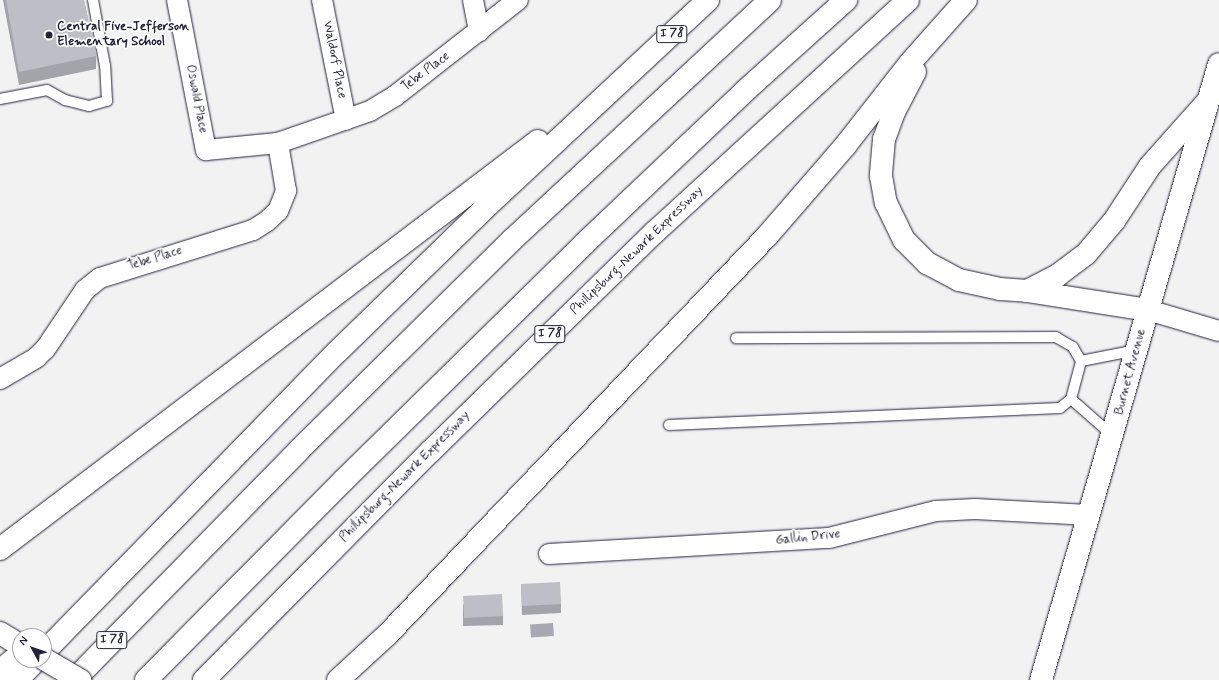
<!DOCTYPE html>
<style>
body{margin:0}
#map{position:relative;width:1219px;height:680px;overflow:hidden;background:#f2f2f3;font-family:Mynerve,sans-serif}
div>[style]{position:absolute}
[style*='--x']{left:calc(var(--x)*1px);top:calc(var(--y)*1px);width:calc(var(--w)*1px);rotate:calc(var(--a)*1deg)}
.water>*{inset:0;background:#a8a8b2;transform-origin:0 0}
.roads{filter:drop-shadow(0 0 1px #22223b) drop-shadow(0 0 1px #22223b)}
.service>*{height:10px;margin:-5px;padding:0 5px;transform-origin:5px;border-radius:5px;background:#fff}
.minor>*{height:20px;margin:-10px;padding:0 10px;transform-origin:10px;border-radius:10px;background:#fff}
.tertiary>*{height:22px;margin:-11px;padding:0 11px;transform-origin:11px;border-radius:11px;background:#fff}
.motorway>*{height:22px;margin:-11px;padding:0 11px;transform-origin:11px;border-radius:11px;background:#fff}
.bridges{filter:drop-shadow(0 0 1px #22223b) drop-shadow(0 0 1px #22223b)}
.tertiary-bridge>*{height:22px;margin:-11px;padding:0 11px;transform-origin:11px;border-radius:11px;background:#fff}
.wall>*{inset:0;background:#a3a3aa}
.building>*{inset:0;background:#bebec6;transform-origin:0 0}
.dots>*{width:11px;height:11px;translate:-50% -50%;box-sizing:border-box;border:2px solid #fff;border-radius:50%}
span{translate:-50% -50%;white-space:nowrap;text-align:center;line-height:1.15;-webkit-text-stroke:3.5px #fff;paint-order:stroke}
.shield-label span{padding:1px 3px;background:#fff;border:1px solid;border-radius:3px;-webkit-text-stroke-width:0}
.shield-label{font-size:12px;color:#22223b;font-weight:700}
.poi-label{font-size:13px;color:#22223b;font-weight:700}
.left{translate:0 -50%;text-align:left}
.street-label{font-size:13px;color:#22223b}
.north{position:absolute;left:12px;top:628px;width:40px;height:40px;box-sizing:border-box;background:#fff;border:1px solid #a7a7b1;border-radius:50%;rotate:310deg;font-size:11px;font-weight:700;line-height:16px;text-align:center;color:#22223b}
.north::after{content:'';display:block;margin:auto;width:14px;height:18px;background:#22223b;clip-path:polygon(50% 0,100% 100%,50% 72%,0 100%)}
</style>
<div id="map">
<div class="water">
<div style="left:553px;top:623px;width:13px;height:23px;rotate:86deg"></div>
</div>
<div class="roads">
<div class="service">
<div style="--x:0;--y:99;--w:48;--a:-10.8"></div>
<div style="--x:47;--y:90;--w:21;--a:29"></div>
<div style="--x:65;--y:100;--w:25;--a:14"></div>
<div style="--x:89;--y:106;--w:19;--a:-16"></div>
<div style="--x:107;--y:101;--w:35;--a:-93"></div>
<div style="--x:105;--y:66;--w:67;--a:-100.3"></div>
<div style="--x:1081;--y:361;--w:57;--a:-11.1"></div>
<div style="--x:1071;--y:399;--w:55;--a:41.3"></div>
<div style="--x:669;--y:425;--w:391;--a:-2.5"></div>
<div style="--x:1060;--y:408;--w:14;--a:-39"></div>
<div style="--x:1071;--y:399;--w:39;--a:-75"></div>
<div style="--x:1081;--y:361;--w:16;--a:-120"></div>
<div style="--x:1073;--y:347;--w:20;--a:-150"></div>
<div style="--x:1056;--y:337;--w:320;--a:179.8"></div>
</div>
<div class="minor">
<div style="--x:177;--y:0;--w:153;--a:79.1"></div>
<div style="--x:206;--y:150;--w:72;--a:-5.6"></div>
<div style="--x:278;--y:143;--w:97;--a:-19.2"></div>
<div style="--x:370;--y:111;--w:29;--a:-31"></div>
<div style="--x:395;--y:96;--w:156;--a:-38"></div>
<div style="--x:322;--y:0;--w:122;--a:78.7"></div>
<div style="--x:473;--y:0;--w:32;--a:79"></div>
<div style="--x:1148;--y:310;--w:74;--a:16.5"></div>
<div style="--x:0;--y:379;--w:42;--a:-30.3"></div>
<div style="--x:36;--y:358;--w:14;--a:-45"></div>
<div style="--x:46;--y:348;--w:70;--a:-56.1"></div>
<div style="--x:85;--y:290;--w:19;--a:-39"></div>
<div style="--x:100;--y:278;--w:160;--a:-17.4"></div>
<div style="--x:253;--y:230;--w:15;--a:-32"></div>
<div style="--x:266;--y:222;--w:16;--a:-43"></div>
<div style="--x:278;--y:211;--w:22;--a:-68"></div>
<div style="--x:286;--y:191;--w:49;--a:-99.5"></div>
<div style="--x:549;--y:554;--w:280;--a:-3.3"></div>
<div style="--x:829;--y:538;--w:110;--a:-14.2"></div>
<div style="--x:936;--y:511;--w:39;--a:-3"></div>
<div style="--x:975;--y:509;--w:113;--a:3"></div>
</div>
<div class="tertiary">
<div style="--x:0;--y:633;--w:23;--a:31"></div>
<div style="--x:1041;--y:680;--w:641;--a:-73.88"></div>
</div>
<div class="motorway">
<div style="--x:915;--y:72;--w:45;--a:117.7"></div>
<div style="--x:894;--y:112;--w:29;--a:110"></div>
<div style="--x:884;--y:139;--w:37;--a:95"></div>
<div style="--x:881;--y:176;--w:27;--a:80"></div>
<div style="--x:886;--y:203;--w:41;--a:64.1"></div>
<div style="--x:904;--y:240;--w:33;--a:45"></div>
<div style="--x:927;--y:263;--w:36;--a:28"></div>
<div style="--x:959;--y:280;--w:42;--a:12.4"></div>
<div style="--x:1000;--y:289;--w:27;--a:4"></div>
<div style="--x:1027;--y:291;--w:35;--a:-27"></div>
<div style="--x:1058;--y:275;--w:35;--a:-37"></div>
<div style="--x:1086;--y:254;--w:43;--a:-49.7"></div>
<div style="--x:1114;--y:221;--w:66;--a:-56.8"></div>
<div style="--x:1150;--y:166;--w:87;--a:-48.3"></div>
<div style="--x:1027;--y:291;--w:122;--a:8.9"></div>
<div style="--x:0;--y:549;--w:675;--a:-37.18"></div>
<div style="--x:44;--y:652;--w:419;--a:-45.7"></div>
<div style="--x:337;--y:352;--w:206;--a:-44.2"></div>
<div style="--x:485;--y:208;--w:305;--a:-43"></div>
<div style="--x:0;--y:671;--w:26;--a:-40"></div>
<div style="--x:17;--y:680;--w:28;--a:-46"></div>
<div style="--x:74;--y:680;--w:322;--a:-45.6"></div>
<div style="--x:299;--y:450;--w:299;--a:-44.6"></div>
<div style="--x:512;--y:240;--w:352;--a:-42.9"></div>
<div style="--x:146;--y:680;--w:281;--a:-45.3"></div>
<div style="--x:344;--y:480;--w:338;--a:-44.5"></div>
<div style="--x:585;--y:243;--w:222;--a:-43.5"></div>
<div style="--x:746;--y:90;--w:135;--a:-42"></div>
<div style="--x:204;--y:680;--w:322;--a:-45.3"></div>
<div style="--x:431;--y:451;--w:313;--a:-44.4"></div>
<div style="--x:655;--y:232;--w:343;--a:-42.5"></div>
<div style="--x:338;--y:680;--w:67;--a:-42.6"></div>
<div style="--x:387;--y:635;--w:552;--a:-46.39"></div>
<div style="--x:768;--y:235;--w:118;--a:-49.1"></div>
<div style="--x:845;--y:146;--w:105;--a:-51.9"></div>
<div style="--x:910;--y:63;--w:84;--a:-48.4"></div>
</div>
</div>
<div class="bridges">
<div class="tertiary-bridge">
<div style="--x:44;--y:659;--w:42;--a:30.3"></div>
</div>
</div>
<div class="wall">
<div style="clip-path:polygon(3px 0,84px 0,96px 56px,96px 69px,19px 85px)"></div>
<div style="clip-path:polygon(521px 584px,561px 604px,561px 613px,522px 615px)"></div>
<div style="clip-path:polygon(463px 604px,503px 616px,503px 625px,463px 626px)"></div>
</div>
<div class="building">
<div style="clip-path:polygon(6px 0,84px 0,96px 56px,19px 72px)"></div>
<div style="left:560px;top:582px;width:22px;height:39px;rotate:87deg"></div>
<div style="left:502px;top:594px;width:22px;height:39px;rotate:87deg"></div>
</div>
<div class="dots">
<div style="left:49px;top:35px;background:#22223b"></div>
</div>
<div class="shield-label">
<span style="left:672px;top:34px">I 78</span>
<span style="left:550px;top:334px">I 78</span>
<span style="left:112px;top:640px">I 78</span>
</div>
<div class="poi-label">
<span class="left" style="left:57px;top:35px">Central Five-Jefferson<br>Elementary School</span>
</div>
<div class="street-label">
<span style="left:334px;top:60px;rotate:79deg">Waldorf Place</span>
<span style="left:426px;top:72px;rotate:-37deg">Tebe Place</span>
<span style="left:196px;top:99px;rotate:79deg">Oswald Place</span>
<span style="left:637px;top:251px;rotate:-44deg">Phillipsburg-Newark Expressway</span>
<span style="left:155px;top:259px;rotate:-17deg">Tebe Place</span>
<span style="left:1131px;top:372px;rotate:-75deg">Burnet Avenue</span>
<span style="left:405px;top:477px;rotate:-45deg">Phillipsburg-Newark Expressway</span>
<span style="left:808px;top:538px;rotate:-6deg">Gallin Drive</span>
</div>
<div class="north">N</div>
</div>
